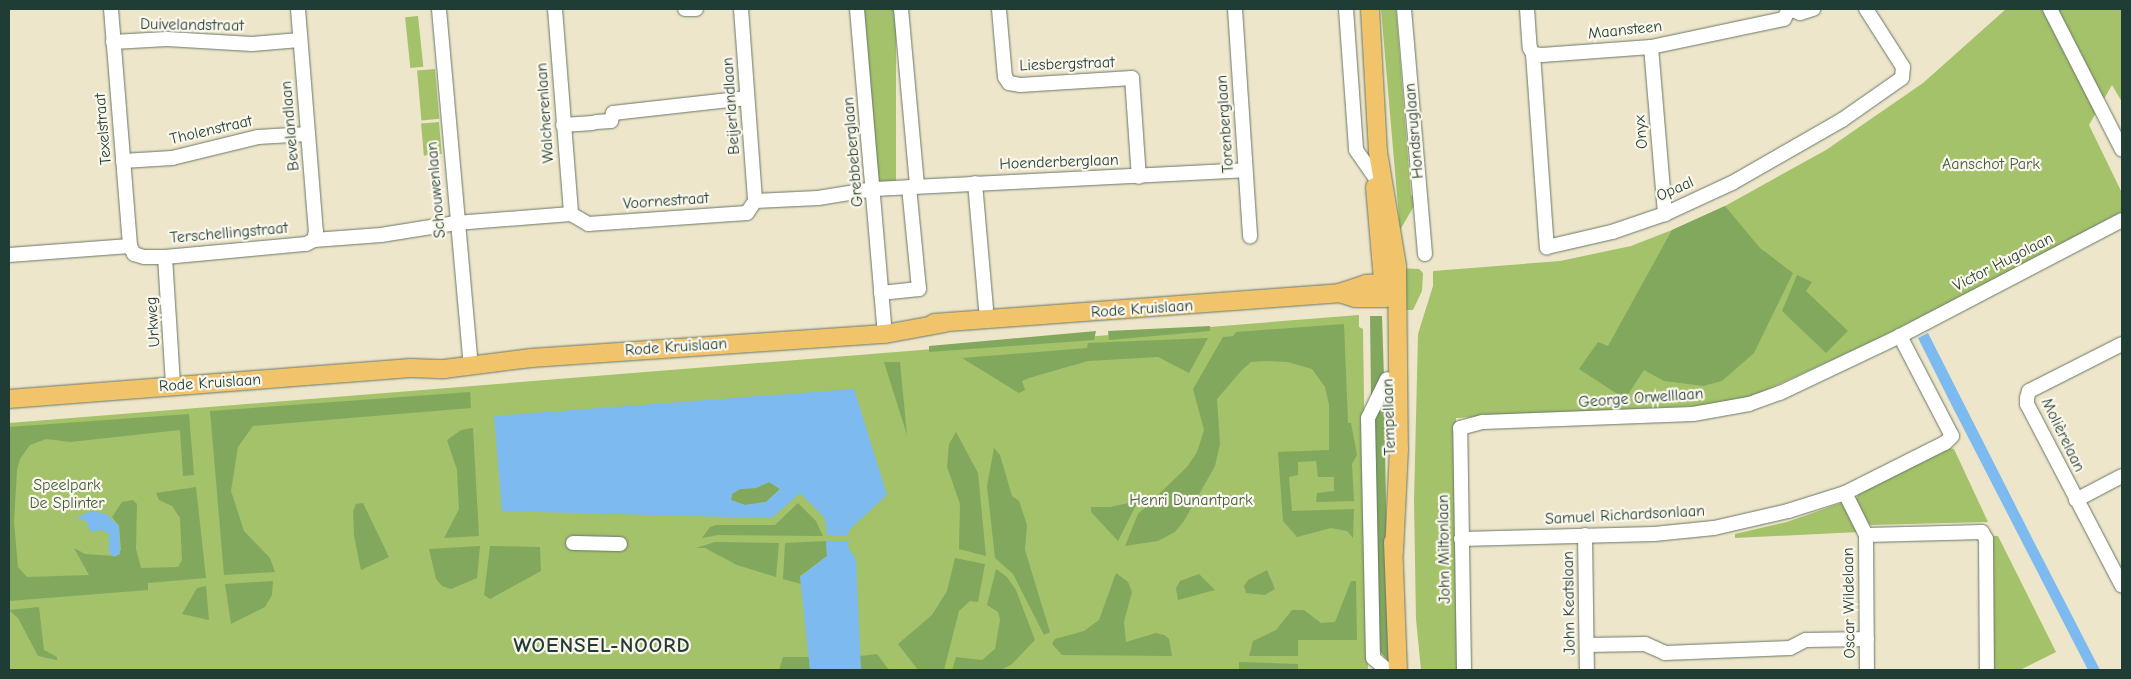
<!DOCTYPE html>
<meta charset="utf-8">
<style>
body{margin:0}
#map{position:relative;width:2131px;height:679px;overflow:hidden;background:#eee6ca;font-family:"Comic Neue",sans-serif}
div>[style]{position:absolute}
[style*='--x']{left:calc(var(--x)*1px);top:calc(var(--y)*1px);width:calc(var(--w)*1px);rotate:calc(var(--a)*1deg)}
.green>*{inset:0;background:#a3c26a;transform-origin:0 0}
.forest>*{inset:0;background:#82a85e}
.water>*{inset:0;background:#7cbaef}
.roads{filter:drop-shadow(0 0 1px #677868) drop-shadow(0 0 1px #677868)}
.minor>*{height:14px;margin:-7px;padding:0 7px;transform-origin:7px;border-radius:7px;background:#fff}
.major>*{height:18px;margin:-9px;padding:0 9px;transform-origin:9px;border-radius:9px;background:#f1c36a}
span{translate:-50% -50%;white-space:nowrap;text-align:center;line-height:1.15;-webkit-text-stroke:4.5px #fbf7ec;paint-order:stroke}
.street-label{font-size:16px;color:#1f3d34}
.park-label{font-size:16px;color:#405e42}
.district-label{font-size:21px;color:#1f3d34;font-weight:700;letter-spacing:1px}
.frame{position:absolute;inset:0;border:10px solid #1f3d34;pointer-events:none}
</style>
<div id="map">
<div class="green">
<div style="left:864px;top:9px;width:32px;height:175px"></div>
<div style="clip-path:polygon(1381px 9px,1396px 9px,1411px 195px,1414px 197px,1414px 206px,1400px 230px)"></div>
<div style="clip-path:polygon(2006px 9px,2122px 9px,2122px 102px,2112px 85px,2089px 125px,2122px 193px,2122px 215px,1871px 342px,1736px 404px,1456px 418px,1460px 670px,1421px 670px,1416px 619px,1414px 501px,1418px 334px,1433px 286px,1433px 271px,1560px 261px,1631px 246px,1672px 230px,1725px 206px,1826px 150px,1923px 83px)"></div>
<div style="left:418px;top:16px;width:51px;height:13px;rotate:84deg"></div>
<div style="left:435px;top:69px;width:50px;height:18px;rotate:85deg"></div>
<div style="left:439px;top:122px;width:32px;height:18px;rotate:85deg"></div>
<div style="clip-path:polygon(1399px 268px,1419px 269px,1423px 273px,1422px 291px,1413px 310px,1401px 310px)"></div>
<div style="clip-path:polygon(1359px 315px,1359px 327px,1363px 329px,1368px 670px,9px 670px,9px 423px)"></div>
<div style="clip-path:polygon(1950px 448px,1954px 449px,1988px 522px,1869px 525px,1856px 499px,1859px 493px)"></div>
<div style="clip-path:polygon(1844px 502px,1859px 532px,1735px 538px,1735px 534px,1787px 522px)"></div>
<div style="clip-path:polygon(1991px 536px,1998px 536px,2056px 652px,2020px 670px,1994px 670px)"></div>
</div>
<div class="forest">
<div style="clip-path:polygon(1725px 206px,1760px 248px,1793px 273px,1754px 353px,1722px 381px,1703px 386px,1664px 381px,1644px 370px,1625px 399px,1579px 369px,1598px 342px,1608px 346px,1672px 230px)"></div>
<div style="clip-path:polygon(1797px 275px,1812px 282px,1806px 291px,1848px 331px,1826px 353px,1782px 311px)"></div>
<div style="clip-path:polygon(1370px 316px,1382px 316px,1384px 378px,1371px 396px)"></div>
<div style="clip-path:polygon(1344px 324px,1348px 423px,1351px 423px,1357px 455px,1352px 464px,1354px 501px,1316px 502px,1317px 493px,1334px 491px,1334px 477px,1318px 477px,1316px 461px,1298px 462px,1298px 475px,1289px 477px,1292px 511px,1354px 509px,1353px 538px,1347px 531px,1331px 528px,1297px 537px,1283px 521px,1278px 452px,1329px 450px,1329px 405px,1325px 387px,1312px 369px,1288px 362px,1266px 361px,1251px 362px,1242px 370px,1217px 399px,1220px 444px,1215px 466px,1184px 521px,1175px 532px,1158px 541px,1125px 546px,1138px 514px,1187px 467px,1197px 452px,1204px 430px,1193px 389px,1223px 337px,1233px 336px,1236px 332px)"></div>
<div style="clip-path:polygon(1210px 326px,1210px 331px,1109px 340px,1108px 331px)"></div>
<div style="clip-path:polygon(1096px 331px,1094px 340px,929px 352px,929px 346px)"></div>
<div style="clip-path:polygon(1208px 338px,1189px 373px,1158px 357px,1088px 361px,1029px 378px,1022px 381px,1025px 390px,1019px 393px,962px 358px,1087px 348px,1088px 343px)"></div>
<div style="clip-path:polygon(884px 362px,900px 362px,907px 435px)"></div>
<div style="clip-path:polygon(470px 392px,471px 408px,253px 426px,238px 447px,231px 491px,244px 531px,270px 558px,275px 572px,224px 575px,210px 411px)"></div>
<div style="clip-path:polygon(1384px 395px,1389px 662px,1376px 647px,1371px 421px)"></div>
<div style="clip-path:polygon(189px 414px,194px 475px,183px 476px,180px 430px,70px 442px,46px 439px,30px 445px,20px 459px,17px 470px,14px 522px,18px 567px,27px 577px,89px 575px,74px 548px,85px 554px,114px 556px,121px 550px,119px 526px,112px 517px,122px 502px,133px 500px,137px 504px,136px 549px,141px 568px,178px 567px,182px 560px,180px 518px,172px 506px,159px 500px,156px 493px,196px 487px,206px 578px,148px 583px,148px 590px,9px 601px,9px 427px)"></div>
<div style="clip-path:polygon(473px 428px,479px 536px,444px 538px,459px 509px,457px 470px,447px 440px,461px 430px)"></div>
<div style="clip-path:polygon(956px 432px,978px 473px,986px 556px,959px 549px,960px 504px,947px 467px,949px 444px)"></div>
<div style="clip-path:polygon(994px 448px,1000px 455px,1012px 496px,1019px 501px,1027px 525px,1025px 550px,1050px 632px,1044px 635px,1013px 574px,995px 558px,987px 486px)"></div>
<div style="clip-path:polygon(769px 482px,780px 489px,766px 502px,745px 505px,731px 500px,732px 494px,740px 489px,756px 488px)"></div>
<div style="clip-path:polygon(1138px 501px,1118px 541px,1091px 512px,1091px 507px,1110px 507px)"></div>
<div style="clip-path:polygon(363px 503px,389px 557px,361px 570px,354px 536px,353px 511px,356px 504px)"></div>
<div style="clip-path:polygon(798px 503px,816px 521px,823px 536px,718px 535px,702px 538px,710px 527px,716px 525px,775px 525px)"></div>
<div style="clip-path:polygon(826px 541px,827px 556px,800px 576px,801px 584px,783px 579px,785px 543px)"></div>
<div style="clip-path:polygon(715px 542px,779px 543px,776px 577px,737px 565px,705px 548px,696px 548px)"></div>
<div style="clip-path:polygon(480px 546px,477px 578px,451px 589px,442px 586px,436px 579px,429px 549px)"></div>
<div style="clip-path:polygon(490px 546px,540px 547px,541px 571px,490px 599px,484px 595px)"></div>
<div style="clip-path:polygon(955px 558px,985px 564px,978px 602px,970px 601px,959px 611px,944px 670px,918px 670px,898px 644px,932px 615px,947px 591px)"></div>
<div style="clip-path:polygon(996px 569px,1007px 577px,1016px 590px,1035px 640px,1012px 664px,1001px 670px,952px 670px,956px 657px,982px 660px,995px 649px,1000px 620px,998px 612px,987px 605px)"></div>
<div style="clip-path:polygon(1267px 570px,1275px 589px,1265px 595px,1246px 593px,1244px 586px,1248px 580px)"></div>
<div style="clip-path:polygon(1116px 573px,1128px 582px,1132px 592px,1124px 622px,1126px 642px,1156px 633px,1164px 635px,1169px 639px,1172px 656px,1062px 655px,1052px 644px,1055px 639px,1084px 631px,1099px 620px)"></div>
<div style="clip-path:polygon(1199px 574px,1215px 590px,1178px 600px,1176px 588px,1180px 581px)"></div>
<div style="clip-path:polygon(273px 581px,272px 595px,265px 607px,231px 624px,225px 584px)"></div>
<div style="clip-path:polygon(1351px 581px,1356px 581px,1357px 640px,1298px 640px,1298px 656px,1249px 656px,1253px 641px,1276px 630px,1292px 610px,1304px 610px,1321px 623px,1335px 622px)"></div>
<div style="clip-path:polygon(206px 586px,209px 620px,182px 614px,197px 588px)"></div>
<div style="clip-path:polygon(39px 607px,44px 650px,57px 657px,57px 660px,38px 656px,18px 618px,9px 610px)"></div>
<div style="clip-path:polygon(877px 654px,889px 670px,861px 670px,860px 656px)"></div>
<div style="clip-path:polygon(783px 657px,809px 657px,810px 670px,779px 670px)"></div>
<div style="clip-path:polygon(1239px 662px,1298px 664px,1298px 670px,1239px 670px)"></div>
</div>
<div class="water">
<div style="clip-path:polygon(1928px 333px,2033px 540px,2100px 670px,2088px 670px,1951px 404px,1918px 338px)"></div>
<div style="clip-path:polygon(evenodd,854px 389px,887px 495px,850px 529px,848px 535px,827px 535px,825px 518px,800px 493px,773px 517px,766px 518px,502px 511px,494px 416px,854px 389px,769px 482px,780px 489px,766px 502px,745px 505px,731px 500px,732px 494px,740px 489px,756px 488px,769px 482px)"></div>
<div style="clip-path:polygon(91px 511px,106px 514px,119px 526px,120px 554px,114px 557px,109px 552px,109px 534px,102px 530px,91px 532px,86px 521px,76px 518px)"></div>
<div style="clip-path:polygon(826px 541px,849px 541px,848px 547px,856px 559px,861px 670px,810px 670px,800px 577px,827px 556px)"></div>
</div>
<div class="roads">
<div class="minor">
<div style="--x:111;--y:9;--w:238;--a:85.4"></div>
<div style="--x:298;--y:9;--w:223;--a:85.4"></div>
<div style="--x:316;--y:231;--w:9;--a:103"></div>
<div style="--x:439;--y:9;--w:359;--a:84.9"></div>
<div style="--x:555;--y:9;--w:206;--a:85.5"></div>
<div style="--x:685;--y:9;--w:11;--a:0"></div>
<div style="--x:741;--y:9;--w:193;--a:85.8"></div>
<div style="--x:857;--y:9;--w:326;--a:85.1"></div>
<div style="--x:901;--y:9;--w:178;--a:84.8"></div>
<div style="--x:999;--y:9;--w:68;--a:85"></div>
<div style="--x:1005;--y:77;--w:7;--a:56"></div>
<div style="--x:1009;--y:83;--w:11;--a:10"></div>
<div style="--x:1020;--y:85;--w:112;--a:-3.6"></div>
<div style="--x:1132;--y:78;--w:99;--a:86"></div>
<div style="--x:1235;--y:9;--w:228;--a:86.2"></div>
<div style="--x:1346;--y:9;--w:141;--a:85.9"></div>
<div style="--x:1356;--y:150;--w:32;--a:55"></div>
<div style="--x:1404;--y:9;--w:246;--a:85.1"></div>
<div style="--x:1527;--y:9;--w:39;--a:86"></div>
<div style="--x:1530;--y:48;--w:7;--a:63"></div>
<div style="--x:1533;--y:54;--w:9;--a:6"></div>
<div style="--x:1542;--y:55;--w:109;--a:-4.2"></div>
<div style="--x:1651;--y:47;--w:136;--a:-11.9"></div>
<div style="--x:1784;--y:19;--w:11;--a:-63"></div>
<div style="--x:1790;--y:9;--w:11;--a:22"></div>
<div style="--x:1800;--y:13;--w:14;--a:-17"></div>
<div style="--x:2050;--y:9;--w:158;--a:62.9"></div>
<div style="--x:113;--y:42;--w:54;--a:-3.2"></div>
<div style="--x:167;--y:39;--w:85;--a:3.4"></div>
<div style="--x:252;--y:44;--w:48;--a:-4.8"></div>
<div style="--x:1651;--y:47;--w:168;--a:85.2"></div>
<div style="--x:1533;--y:54;--w:194;--a:85.9"></div>
<div style="--x:1547;--y:247;--w:67;--a:-13"></div>
<div style="--x:1612;--y:232;--w:56;--a:-18.8"></div>
<div style="--x:1665;--y:214;--w:74;--a:-24.8"></div>
<div style="--x:1732;--y:183;--w:127;--a:-29.8"></div>
<div style="--x:1842;--y:120;--w:73;--a:-35"></div>
<div style="--x:1902;--y:78;--w:11;--a:-85"></div>
<div style="--x:1903;--y:67;--w:69;--a:-122.5"></div>
<div style="--x:596;--y:122;--w:15;--a:-4"></div>
<div style="--x:611;--y:121;--w:8;--a:-76"></div>
<div style="--x:613;--y:113;--w:135;--a:-6.4"></div>
<div style="--x:563;--y:125;--w:30;--a:-4"></div>
<div style="--x:123;--y:161;--w:49;--a:-3.5"></div>
<div style="--x:172;--y:158;--w:89;--a:-13.7"></div>
<div style="--x:258;--y:137;--w:50;--a:-3.4"></div>
<div style="--x:975;--y:183;--w:126;--a:85"></div>
<div style="--x:9;--y:255;--w:121;--a:-4.3"></div>
<div style="--x:130;--y:246;--w:9;--a:63"></div>
<div style="--x:134;--y:254;--w:10;--a:17"></div>
<div style="--x:144;--y:257;--w:21;--a:0"></div>
<div style="--x:165;--y:257;--w:142;--a:-5.3"></div>
<div style="--x:306;--y:244;--w:9;--a:-27"></div>
<div style="--x:314;--y:240;--w:67;--a:-4.3"></div>
<div style="--x:381;--y:235;--w:76;--a:-9.1"></div>
<div style="--x:456;--y:223;--w:115;--a:-4.5"></div>
<div style="--x:571;--y:214;--w:20;--a:30"></div>
<div style="--x:588;--y:224;--w:159;--a:-4"></div>
<div style="--x:747;--y:213;--w:14;--a:-56"></div>
<div style="--x:755;--y:201;--w:63;--a:-2.7"></div>
<div style="--x:818;--y:198;--w:57;--a:-9.1"></div>
<div style="--x:874;--y:189;--w:371;--a:-2.9"></div>
<div style="--x:165;--y:257;--w:128;--a:86.4"></div>
<div style="--x:881;--y:293;--w:38;--a:-6"></div>
<div style="--x:919;--y:289;--w:102;--a:-95.6"></div>
<div style="--x:2122;--y:344;--w:104;--a:153.2"></div>
<div style="--x:2029;--y:391;--w:7;--a:106"></div>
<div style="--x:2027;--y:398;--w:6;--a:90"></div>
<div style="--x:2027;--y:404;--w:205;--a:62.4"></div>
<div style="--x:1845;--y:493;--w:47;--a:63.4"></div>
<div style="--x:1866;--y:535;--w:135;--a:89.6"></div>
<div style="--x:2076;--y:500;--w:52;--a:-27.6"></div>
<div style="--x:1585;--y:535;--w:135;--a:89.2"></div>
<div style="--x:1866;--y:535;--w:116;--a:-1.5"></div>
<div style="--x:1982;--y:532;--w:8;--a:60"></div>
<div style="--x:1986;--y:539;--w:131;--a:89.6"></div>
<div style="--x:1461;--y:539;--w:193;--a:-1.5"></div>
<div style="--x:1654;--y:534;--w:60;--a:-5.7"></div>
<div style="--x:1714;--y:528;--w:76;--a:-12.9"></div>
<div style="--x:1788;--y:511;--w:60;--a:-17.5"></div>
<div style="--x:1845;--y:493;--w:112;--a:-26.6"></div>
<div style="--x:1945;--y:443;--w:10;--a:-45"></div>
<div style="--x:1952;--y:436;--w:113;--a:-117.5"></div>
<div style="--x:573;--y:543;--w:47;--a:1.2"></div>
<div style="--x:1587;--y:645;--w:58;--a:-1"></div>
<div style="--x:1645;--y:644;--w:22;--a:24"></div>
<div style="--x:1665;--y:653;--w:125;--a:-2.3"></div>
<div style="--x:1790;--y:648;--w:18;--a:-27"></div>
<div style="--x:1806;--y:640;--w:61;--a:-0.9"></div>
<div style="--x:1387;--y:670;--w:18;--a:-139"></div>
<div style="--x:1373;--y:658;--w:240;--a:-91.2"></div>
<div style="--x:1368;--y:418;--w:43;--a:-64"></div>
<div style="--x:1464;--y:670;--w:242;--a:-90.9"></div>
<div style="--x:1460;--y:428;--w:24;--a:-15"></div>
<div style="--x:1483;--y:422;--w:210;--a:-2.2"></div>
<div style="--x:1693;--y:414;--w:57;--a:-10.1"></div>
<div style="--x:1749;--y:404;--w:33;--a:-20"></div>
<div style="--x:1780;--y:393;--w:133;--a:-25.4"></div>
<div style="--x:1900;--y:336;--w:250;--a:-27.6"></div>
</div>
<div class="major">
<div style="--x:1370;--y:9;--w:143;--a:86.8"></div>
<div style="--x:1378;--y:152;--w:116;--a:80.5"></div>
<div style="--x:1397;--y:266;--w:183;--a:89.4"></div>
<div style="--x:1399;--y:449;--w:103;--a:92.8"></div>
<div style="--x:1375;--y:187;--w:106;--a:85.1"></div>
<div style="--x:1339;--y:293;--w:17;--a:17"></div>
<div style="--x:1355;--y:298;--w:30;--a:0"></div>
<div style="--x:1385;--y:298;--w:11;--a:-38"></div>
<div style="--x:934;--y:323;--w:406;--a:-4.2"></div>
<div style="--x:1339;--y:293;--w:28;--a:-18"></div>
<div style="--x:1366;--y:284;--w:17;--a:-3"></div>
<div style="--x:1383;--y:283;--w:15;--a:28"></div>
<div style="--x:9;--y:399;--w:403;--a:-4.4"></div>
<div style="--x:411;--y:368;--w:33;--a:2"></div>
<div style="--x:444;--y:369;--w:88;--a:-7.2"></div>
<div style="--x:531;--y:358;--w:355;--a:-3.9"></div>
<div style="--x:885;--y:334;--w:61;--a:-10.4"></div>
<div style="--x:1393;--y:542;--w:128;--a:87.8"></div>
</div>
</div>
<div class="street-label">
<span style="left:192px;top:25px;rotate:1deg">Duivelandstraat</span>
<span style="left:1625px;top:30px;rotate:-6deg">Maansteen</span>
<span style="left:1067px;top:64px;rotate:-2deg">Liesbergstraat</span>
<span style="left:731px;top:106px;rotate:-94deg">Beijerlandlaan</span>
<span style="left:545px;top:113px;rotate:-94deg">Walcherenlaan</span>
<span style="left:1225px;top:124px;rotate:-94deg">Torenberglaan</span>
<span style="left:290px;top:126px;rotate:-95deg">Bevelandlaan</span>
<span style="left:103px;top:129px;rotate:-95deg">Texelstraat</span>
<span style="left:211px;top:130px;rotate:-13deg">Tholenstraat</span>
<span style="left:1414px;top:131px;rotate:-95deg">Hondsruglaan</span>
<span style="left:1641px;top:132px;rotate:-95deg">Onyx</span>
<span style="left:853px;top:152px;rotate:-95deg">Grebbeberglaan</span>
<span style="left:1059px;top:162px;rotate:-2deg">Hoenderberglaan</span>
<span style="left:1675px;top:189px;rotate:-24deg">Opaal</span>
<span style="left:436px;top:190px;rotate:-95deg">Schouwenlaan</span>
<span style="left:666px;top:201px;rotate:-4deg">Voornestraat</span>
<span style="left:229px;top:233px;rotate:-5deg">Terschellingstraat</span>
<span style="left:2003px;top:262px;rotate:-27deg">Victor Hugolaan</span>
<span style="left:1142px;top:309px;rotate:-4deg">Rode Kruislaan</span>
<span style="left:153px;top:322px;rotate:-94deg">Urkweg</span>
<span style="left:676px;top:347px;rotate:-4deg">Rode Kruislaan</span>
<span style="left:210px;top:383px;rotate:-4deg">Rode Kruislaan</span>
<span style="left:1641px;top:398px;rotate:-4deg">George Orwelllaan</span>
<span style="left:1389px;top:417px;rotate:-92deg">Tempellaan</span>
<span style="left:2063px;top:435px;rotate:64deg">Molièrelaan</span>
<span style="left:1625px;top:515px;rotate:-3deg">Samuel Richardsonlaan</span>
<span style="left:1444px;top:549px;rotate:-91deg">John Miltonlaan</span>
<span style="left:1569px;top:603px;rotate:-91deg">John Keatslaan</span>
<span style="left:1849px;top:603px;rotate:-91deg">Oscar Wildelaan</span>
</div>
<div class="park-label">
<span style="left:1991px;top:164px">Aanschot Park</span>
<span style="left:67px;top:494px">Speelpark<br>De Splinter</span>
<span style="left:1191px;top:500px">Henri Dunantpark</span>
</div>
<div class="district-label">
<span style="left:602px;top:645px">WOENSEL-NOORD</span>
</div>
<div class="frame"></div>
</div>
